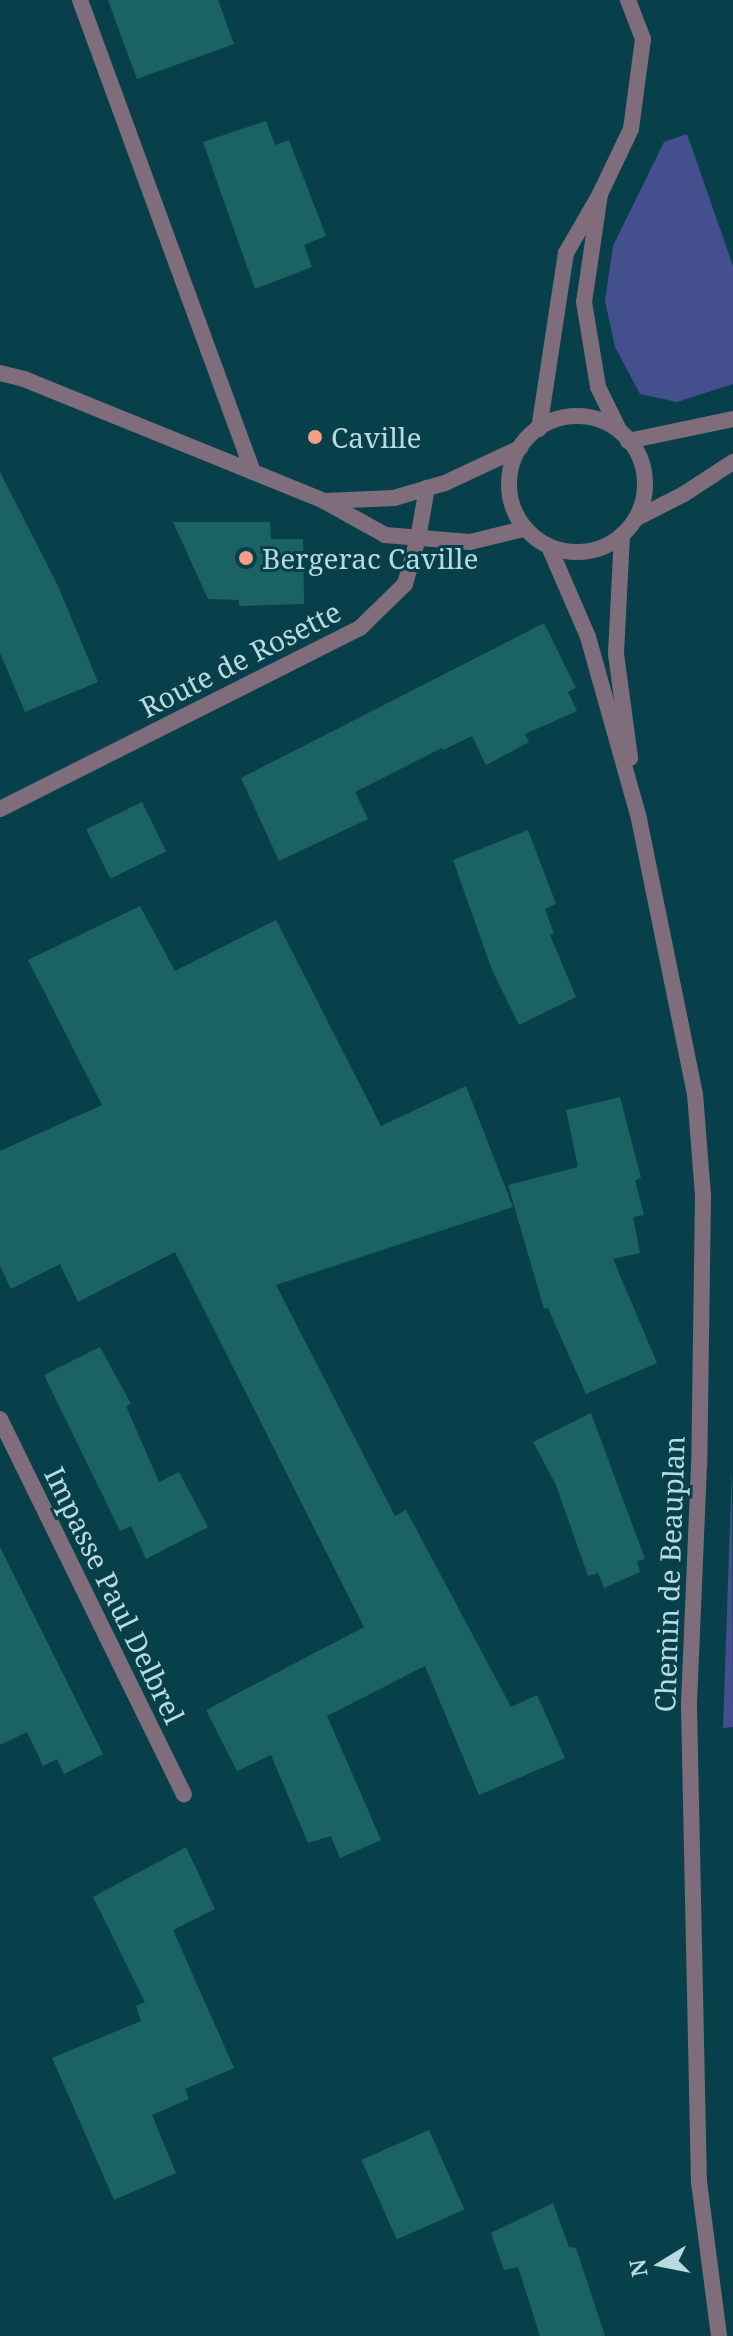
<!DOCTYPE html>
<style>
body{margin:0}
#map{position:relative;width:733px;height:2336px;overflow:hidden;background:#07404a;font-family:"Noto Serif",serif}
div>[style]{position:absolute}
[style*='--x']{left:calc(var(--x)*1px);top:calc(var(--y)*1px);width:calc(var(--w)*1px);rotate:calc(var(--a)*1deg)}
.green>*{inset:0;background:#444f8e}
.building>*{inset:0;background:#1b6363;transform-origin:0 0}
.service>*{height:16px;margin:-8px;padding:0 8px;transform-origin:8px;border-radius:8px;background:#806d7c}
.minor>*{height:16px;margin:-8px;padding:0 8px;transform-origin:8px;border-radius:8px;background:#806d7c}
.minor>.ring{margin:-8px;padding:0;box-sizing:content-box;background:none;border:16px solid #806d7c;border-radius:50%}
.dots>*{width:22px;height:22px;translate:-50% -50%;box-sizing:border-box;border:4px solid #07404a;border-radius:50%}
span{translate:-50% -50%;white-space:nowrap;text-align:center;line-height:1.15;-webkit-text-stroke:6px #07404a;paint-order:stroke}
.poi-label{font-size:28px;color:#badae2}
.left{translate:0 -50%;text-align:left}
.street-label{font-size:28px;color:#badae2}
.north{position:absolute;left:621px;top:2224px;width:80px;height:80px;-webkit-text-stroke:6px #07404a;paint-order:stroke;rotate:260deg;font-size:22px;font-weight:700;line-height:32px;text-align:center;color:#badae2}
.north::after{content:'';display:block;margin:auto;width:28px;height:36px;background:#badae2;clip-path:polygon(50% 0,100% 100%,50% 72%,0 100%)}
</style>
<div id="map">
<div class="green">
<div style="clip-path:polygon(687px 134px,733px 266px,733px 384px,677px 402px,640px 394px,615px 347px,605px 301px,613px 246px,664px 142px)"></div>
<div style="clip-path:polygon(732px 1466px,733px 1727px,723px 1728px)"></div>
</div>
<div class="building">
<div style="clip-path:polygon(108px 0,218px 0,234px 44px,137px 79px)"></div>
<div style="clip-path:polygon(266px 121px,275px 145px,289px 140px,326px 236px,304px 245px,312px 267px,255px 289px,203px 142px)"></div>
<div style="clip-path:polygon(0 472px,58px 586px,98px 682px,25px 712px,0 653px)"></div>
<div style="clip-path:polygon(173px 522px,270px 522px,271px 539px,303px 539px,304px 604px,239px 606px,239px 600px,208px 599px)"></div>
<div style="clip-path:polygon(544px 623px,576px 688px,568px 692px,577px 711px,525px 734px,529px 742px,486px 765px,472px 736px,443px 750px,442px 748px,355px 792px,368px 819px,279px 861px,241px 778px)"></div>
<div style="left:142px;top:802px;width:55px;height:62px;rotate:64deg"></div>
<div style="clip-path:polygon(528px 830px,556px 904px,545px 909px,554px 934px,550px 935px,576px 997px,519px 1025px,492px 970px,453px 860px)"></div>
<div style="clip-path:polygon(140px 906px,175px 971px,276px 920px,381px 1126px,466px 1086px,513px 1207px,276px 1285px,395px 1516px,406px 1510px,511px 1707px,537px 1695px,565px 1758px,479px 1795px,425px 1666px,327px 1716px,381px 1840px,340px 1858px,331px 1836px,308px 1843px,271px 1755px,237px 1771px,206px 1710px,364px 1627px,175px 1252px,78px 1302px,60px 1264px,11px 1289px,0 1266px,0 1151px,102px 1105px,28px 960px)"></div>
<div style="clip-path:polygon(620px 1097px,641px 1178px,635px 1180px,644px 1215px,633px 1217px,640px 1253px,613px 1259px,657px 1363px,586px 1394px,548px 1308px,544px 1309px,508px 1185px,578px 1167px,566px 1110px)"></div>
<div style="clip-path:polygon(100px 1347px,131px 1404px,126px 1406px,159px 1482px,179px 1472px,208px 1527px,146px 1559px,131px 1526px,120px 1531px,44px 1375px)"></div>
<div style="clip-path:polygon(591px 1413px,645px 1559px,637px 1561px,640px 1572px,604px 1588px,598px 1573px,588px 1576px,556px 1485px,533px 1442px)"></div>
<div style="clip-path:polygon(0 1547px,103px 1754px,64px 1774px,57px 1759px,43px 1766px,27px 1732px,0 1745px)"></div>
<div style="clip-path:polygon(186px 1847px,215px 1909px,173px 1930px,234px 2068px,185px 2089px,189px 2099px,152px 2115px,176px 2173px,114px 2200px,52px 2058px,141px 2021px,136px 2006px,145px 2002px,93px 1897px)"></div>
<div style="left:429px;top:2130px;width:87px;height:74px;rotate:66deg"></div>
<div style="clip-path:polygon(553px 2203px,569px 2247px,576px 2248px,605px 2336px,540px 2336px,518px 2267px,504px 2270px,491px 2233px)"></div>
</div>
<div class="service">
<div style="--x:80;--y:0;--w:503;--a:69.87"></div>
</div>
<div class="minor">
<div style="--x:600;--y:194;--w:72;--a:-64.5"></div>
<div style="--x:631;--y:129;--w:91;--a:-82.4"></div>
<div style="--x:643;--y:39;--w:42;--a:-111"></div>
<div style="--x:0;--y:373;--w:25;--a:14"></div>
<div style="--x:24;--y:379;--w:324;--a:22.1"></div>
<div style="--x:324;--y:501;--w:70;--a:29.1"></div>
<div style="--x:385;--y:535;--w:85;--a:4.7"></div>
<div style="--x:470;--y:542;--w:55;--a:-13.8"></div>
<div class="ring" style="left:509px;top:416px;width:120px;height:120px"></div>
<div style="--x:539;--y:429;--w:178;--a:-81.3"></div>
<div style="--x:566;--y:253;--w:68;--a:-60"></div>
<div style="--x:600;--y:194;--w:109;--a:98.4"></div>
<div style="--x:584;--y:302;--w:86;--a:80.6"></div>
<div style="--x:598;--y:387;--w:46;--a:64"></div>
<div style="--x:628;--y:441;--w:107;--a:-11.8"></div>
<div style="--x:325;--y:501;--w:69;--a:-2.5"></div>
<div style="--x:394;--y:498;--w:53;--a:-16.4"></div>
<div style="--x:445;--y:483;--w:83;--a:-25"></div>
<div style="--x:637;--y:518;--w:53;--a:-27.1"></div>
<div style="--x:684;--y:494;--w:59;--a:-33.1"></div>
<div style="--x:622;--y:535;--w:119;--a:92.9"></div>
<div style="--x:616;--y:654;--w:105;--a:82.3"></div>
<div style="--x:550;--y:549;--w:96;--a:66.6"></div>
<div style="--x:588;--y:637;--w:189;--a:74.3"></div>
<div style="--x:639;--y:819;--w:281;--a:78.5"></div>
<div style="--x:695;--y:1094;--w:101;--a:85.5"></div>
<div style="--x:703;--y:1195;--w:270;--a:90.8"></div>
<div style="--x:699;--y:1465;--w:242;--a:92.4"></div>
<div style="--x:689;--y:1707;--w:475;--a:88.8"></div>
<div style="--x:699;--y:2182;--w:155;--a:82.6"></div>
<div style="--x:0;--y:809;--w:403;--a:-26.7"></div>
<div style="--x:360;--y:628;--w:63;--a:-44.4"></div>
<div style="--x:405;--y:584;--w:48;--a:-74.2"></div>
<div style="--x:418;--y:538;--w:51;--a:-79.8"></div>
<div style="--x:0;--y:1419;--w:418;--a:63.9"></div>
</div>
<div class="dots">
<div style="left:315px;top:437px;background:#f49e89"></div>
<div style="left:246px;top:558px;background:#f49e89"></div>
</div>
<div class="poi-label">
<span class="left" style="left:331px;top:437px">Caville</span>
<span class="left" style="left:262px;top:558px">Bergerac Caville</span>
</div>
<div class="street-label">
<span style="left:240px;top:659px;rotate:-27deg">Route de Rosette</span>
<span style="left:669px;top:1574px;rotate:-88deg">Chemin de Beauplan</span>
<span style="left:115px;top:1595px;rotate:64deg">Impasse Paul Delbrel</span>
</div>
<div class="north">N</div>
</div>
